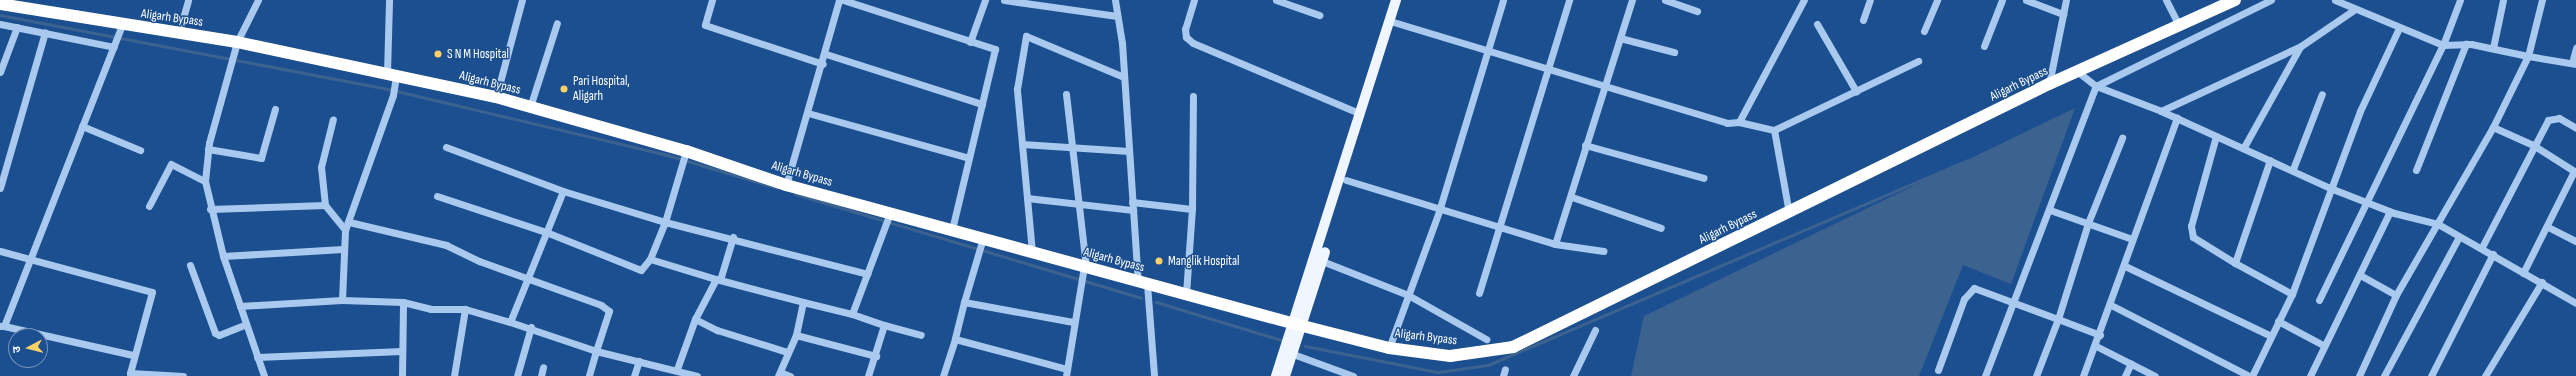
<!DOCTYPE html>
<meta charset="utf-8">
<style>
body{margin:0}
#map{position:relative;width:2576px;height:376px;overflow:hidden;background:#1b4f8f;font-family:"Sofia Sans Condensed","Noto Sans Devanagari",sans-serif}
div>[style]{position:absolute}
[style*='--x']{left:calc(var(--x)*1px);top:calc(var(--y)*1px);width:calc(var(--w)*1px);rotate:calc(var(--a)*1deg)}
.water>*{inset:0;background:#3c6290}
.stream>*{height:3px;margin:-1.5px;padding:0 1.5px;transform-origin:1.5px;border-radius:1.5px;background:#3c6290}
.minor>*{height:7px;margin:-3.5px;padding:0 3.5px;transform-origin:3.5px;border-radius:3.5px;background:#a9c9ee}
.major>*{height:10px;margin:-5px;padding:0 5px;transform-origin:5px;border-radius:5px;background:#f0f6ff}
.highway>*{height:12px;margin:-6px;padding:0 6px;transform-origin:6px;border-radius:6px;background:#fff}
.dots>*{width:11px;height:11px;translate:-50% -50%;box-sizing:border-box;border:2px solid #1b4f8f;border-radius:50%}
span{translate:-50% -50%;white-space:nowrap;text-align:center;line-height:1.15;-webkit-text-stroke:3px #1b4f8f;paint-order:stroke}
.street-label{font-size:13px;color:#fff}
.poi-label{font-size:13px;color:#fff}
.left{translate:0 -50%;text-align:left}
.north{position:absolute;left:8px;top:328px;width:40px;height:40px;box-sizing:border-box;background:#1b4f8f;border:1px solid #7695bc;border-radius:50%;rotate:263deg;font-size:11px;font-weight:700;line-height:16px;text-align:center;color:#fff}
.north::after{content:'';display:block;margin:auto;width:14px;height:18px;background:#ffd166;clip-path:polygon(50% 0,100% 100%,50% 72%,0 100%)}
</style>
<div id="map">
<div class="water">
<div style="clip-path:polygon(2075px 108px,2011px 284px,1963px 265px,1919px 376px,1631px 376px,1644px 316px)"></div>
</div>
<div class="stream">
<div style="--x:0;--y:15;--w:395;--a:10.8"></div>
<div style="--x:388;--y:89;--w:284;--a:13.3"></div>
<div style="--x:664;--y:154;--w:118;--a:16.7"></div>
<div style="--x:795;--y:194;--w:361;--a:16.7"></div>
<div style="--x:1156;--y:302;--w:131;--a:16.9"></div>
<div style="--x:1305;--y:346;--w:136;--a:11.1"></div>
<div style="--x:1438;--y:372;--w:50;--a:-8"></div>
<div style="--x:1488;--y:365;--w:522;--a:-23.13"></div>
</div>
<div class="minor">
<div style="--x:258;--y:0;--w:47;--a:116.6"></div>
<div style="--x:237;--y:42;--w:105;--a:105.5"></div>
<div style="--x:209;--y:143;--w:38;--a:96"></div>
<div style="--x:205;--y:181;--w:77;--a:76.5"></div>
<div style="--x:223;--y:256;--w:127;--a:71.1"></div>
<div style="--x:712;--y:0;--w:26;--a:106"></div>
<div style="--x:705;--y:25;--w:124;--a:18.3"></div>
<div style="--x:843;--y:0;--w:160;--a:17.9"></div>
<div style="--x:995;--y:49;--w:186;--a:103.4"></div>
<div style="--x:1004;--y:0;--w:114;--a:8.1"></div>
<div style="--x:1115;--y:0;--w:44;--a:80.8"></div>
<div style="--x:1122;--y:43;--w:239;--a:86.2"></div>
<div style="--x:1194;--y:0;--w:30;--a:107"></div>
<div style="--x:1185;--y:29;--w:8;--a:83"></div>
<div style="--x:1186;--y:37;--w:9;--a:41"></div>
<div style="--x:1193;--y:43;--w:180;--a:22.9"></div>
<div style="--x:1276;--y:0;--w:46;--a:19.2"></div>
<div style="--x:1665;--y:0;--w:34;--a:19"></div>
<div style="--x:2026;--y:0;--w:40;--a:21"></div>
<div style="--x:2166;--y:0;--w:30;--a:63"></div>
<div style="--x:2335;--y:0;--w:117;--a:22.6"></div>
<div style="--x:2443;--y:45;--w:48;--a:-69.3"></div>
<div style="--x:1863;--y:20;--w:21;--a:-71"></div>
<div style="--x:1390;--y:21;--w:352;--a:16.8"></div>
<div style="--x:1727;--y:123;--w:12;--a:-5"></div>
<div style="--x:1739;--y:122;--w:138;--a:-62"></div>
<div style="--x:0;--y:24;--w:116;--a:11.4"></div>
<div style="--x:1817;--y:24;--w:78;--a:59.8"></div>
<div style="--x:1924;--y:31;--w:34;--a:-67"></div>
<div style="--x:179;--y:32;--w:33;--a:-74"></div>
<div style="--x:1620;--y:38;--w:56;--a:14.5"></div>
<div style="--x:970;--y:42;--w:45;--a:-70.3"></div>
<div style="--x:1984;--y:46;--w:49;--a:-68.6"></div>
<div style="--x:2493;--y:48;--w:49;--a:-78.2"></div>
<div style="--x:826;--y:54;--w:164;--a:17.8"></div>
<div style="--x:2572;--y:63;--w:16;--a:-75"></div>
<div style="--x:0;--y:72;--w:48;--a:-69.3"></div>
<div style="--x:2078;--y:72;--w:23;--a:38"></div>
<div style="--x:2096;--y:86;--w:70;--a:21"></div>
<div style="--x:2161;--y:111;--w:186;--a:24.5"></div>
<div style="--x:2330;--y:188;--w:69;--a:21.3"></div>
<div style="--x:2394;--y:213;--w:45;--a:14"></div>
<div style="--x:2438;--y:224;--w:159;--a:29.8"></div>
<div style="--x:387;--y:73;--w:73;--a:-88.4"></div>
<div style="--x:2049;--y:84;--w:86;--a:-78.6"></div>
<div style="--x:1066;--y:94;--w:174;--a:83.4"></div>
<div style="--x:496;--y:97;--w:100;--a:-75"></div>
<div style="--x:530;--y:107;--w:88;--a:-72.2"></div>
<div style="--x:2161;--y:111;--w:154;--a:-24.9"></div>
<div style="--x:2301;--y:46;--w:65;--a:-34.4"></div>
<div style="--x:808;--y:113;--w:167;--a:15.6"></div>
<div style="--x:1739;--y:122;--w:36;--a:13"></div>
<div style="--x:82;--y:126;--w:63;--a:22.5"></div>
<div style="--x:2216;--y:136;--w:93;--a:105.5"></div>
<div style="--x:2191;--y:226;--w:11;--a:80"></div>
<div style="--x:2193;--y:237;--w:49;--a:31.8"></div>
<div style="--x:1022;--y:144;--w:107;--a:3.7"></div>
<div style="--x:1585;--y:145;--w:123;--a:15.5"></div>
<div style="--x:446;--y:147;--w:125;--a:20.6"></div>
<div style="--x:563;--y:191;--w:107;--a:16.9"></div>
<div style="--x:665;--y:222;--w:209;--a:14.4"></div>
<div style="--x:2244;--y:147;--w:115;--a:-60.8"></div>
<div style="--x:208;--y:149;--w:54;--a:9.6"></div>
<div style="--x:261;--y:158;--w:51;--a:-74.1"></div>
<div style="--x:2270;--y:160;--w:109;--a:108.8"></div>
<div style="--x:2235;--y:263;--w:65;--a:28.5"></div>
<div style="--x:2293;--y:169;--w:80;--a:-68.9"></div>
<div style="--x:2416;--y:170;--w:136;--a:-68.4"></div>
<div style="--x:1346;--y:180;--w:219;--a:17"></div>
<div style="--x:1555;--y:244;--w:49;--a:8.3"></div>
<div style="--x:786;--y:185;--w:192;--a:-74"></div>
<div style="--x:0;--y:188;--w:162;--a:-73.9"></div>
<div style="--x:563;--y:191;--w:141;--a:112"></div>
<div style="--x:510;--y:322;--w:91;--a:18.6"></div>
<div style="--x:596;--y:351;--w:26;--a:106"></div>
<div style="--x:437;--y:196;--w:115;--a:18.3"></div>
<div style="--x:546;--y:232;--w:102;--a:21.8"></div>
<div style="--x:641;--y:270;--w:14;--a:-51"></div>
<div style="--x:650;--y:259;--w:40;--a:-68"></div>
<div style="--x:665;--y:222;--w:74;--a:-73.5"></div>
<div style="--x:1572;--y:197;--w:94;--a:19.2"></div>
<div style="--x:1027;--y:198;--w:107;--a:6.5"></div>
<div style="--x:1132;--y:202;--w:60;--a:6.7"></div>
<div style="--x:325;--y:205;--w:38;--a:-96"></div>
<div style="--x:321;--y:167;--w:49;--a:-76"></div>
<div style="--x:149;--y:206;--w:47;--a:-62.4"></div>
<div style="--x:171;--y:164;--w:38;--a:27"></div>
<div style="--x:210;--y:209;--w:115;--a:-2"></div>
<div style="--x:325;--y:205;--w:32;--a:51"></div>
<div style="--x:2050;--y:210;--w:87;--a:19.5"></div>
<div style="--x:1789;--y:213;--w:84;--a:-100.2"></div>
<div style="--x:1774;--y:130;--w:160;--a:-25.6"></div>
<div style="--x:349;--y:222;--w:100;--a:13.3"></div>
<div style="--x:446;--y:245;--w:37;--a:26"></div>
<div style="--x:479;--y:261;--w:130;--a:19.8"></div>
<div style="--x:601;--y:305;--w:10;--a:37"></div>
<div style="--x:609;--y:311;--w:42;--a:108"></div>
<div style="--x:596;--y:351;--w:104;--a:13.9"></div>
<div style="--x:2548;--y:227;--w:31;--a:27"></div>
<div style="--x:983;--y:238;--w:67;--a:106.5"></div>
<div style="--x:964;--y:302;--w:111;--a:10.4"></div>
<div style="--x:1555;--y:244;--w:256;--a:-72.5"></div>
<div style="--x:2482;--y:247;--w:143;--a:-62.5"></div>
<div style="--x:2548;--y:120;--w:11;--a:-10"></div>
<div style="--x:2559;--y:118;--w:20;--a:30"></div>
<div style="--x:0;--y:251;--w:157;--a:15.1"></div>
<div style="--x:152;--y:292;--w:84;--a:105.2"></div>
<div style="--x:130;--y:373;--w:53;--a:3.2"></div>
<div style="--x:1032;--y:252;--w:164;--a:-95.3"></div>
<div style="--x:1017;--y:89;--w:54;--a:-80.4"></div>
<div style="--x:1026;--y:36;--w:106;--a:22.7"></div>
<div style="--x:223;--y:256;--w:120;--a:-3.3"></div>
<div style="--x:650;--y:259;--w:69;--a:16.9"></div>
<div style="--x:716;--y:279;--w:45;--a:117.7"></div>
<div style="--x:695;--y:319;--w:53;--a:109.8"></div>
<div style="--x:1322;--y:261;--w:92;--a:21.6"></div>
<div style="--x:1408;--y:295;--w:90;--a:29.4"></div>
<div style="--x:190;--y:265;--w:72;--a:69.8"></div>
<div style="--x:215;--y:333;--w:4;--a:27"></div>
<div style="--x:219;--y:335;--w:29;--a:-22"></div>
<div style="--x:2125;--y:266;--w:162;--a:25.6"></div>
<div style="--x:2523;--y:273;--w:114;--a:-63.4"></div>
<div style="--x:2574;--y:171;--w:49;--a:-147.6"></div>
<div style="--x:2533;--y:145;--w:44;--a:-155.8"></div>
<div style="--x:2493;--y:127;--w:79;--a:-63.8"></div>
<div style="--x:2528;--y:56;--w:49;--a:9.5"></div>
<div style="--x:2360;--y:275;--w:41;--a:29.1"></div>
<div style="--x:716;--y:279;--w:90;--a:14.8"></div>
<div style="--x:803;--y:302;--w:34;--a:102"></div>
<div style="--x:796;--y:335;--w:45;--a:113.7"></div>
<div style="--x:720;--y:280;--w:45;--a:-73.2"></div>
<div style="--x:1147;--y:284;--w:92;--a:85.6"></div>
<div style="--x:1479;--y:293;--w:307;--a:-72.9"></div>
<div style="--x:1186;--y:294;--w:85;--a:-86"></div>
<div style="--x:1192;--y:209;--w:113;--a:-89.5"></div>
<div style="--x:342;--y:300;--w:70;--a:-87.5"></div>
<div style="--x:345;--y:230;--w:143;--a:-70.4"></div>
<div style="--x:393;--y:95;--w:20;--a:-81"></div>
<div style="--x:2319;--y:300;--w:284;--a:-64.1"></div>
<div style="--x:2443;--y:45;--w:28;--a:-2"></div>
<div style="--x:2471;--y:44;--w:58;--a:11.9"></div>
<div style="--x:2528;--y:56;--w:58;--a:-76"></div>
<div style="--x:803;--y:302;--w:50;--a:13.8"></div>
<div style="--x:852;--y:314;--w:108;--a:-69.4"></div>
<div style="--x:964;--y:302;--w:38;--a:104"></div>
<div style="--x:955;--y:339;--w:116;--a:15"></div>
<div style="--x:2111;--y:305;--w:155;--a:27.2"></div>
<div style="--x:240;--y:306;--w:102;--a:-3.4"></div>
<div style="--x:342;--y:300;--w:61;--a:1.9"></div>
<div style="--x:403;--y:302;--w:29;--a:14"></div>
<div style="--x:431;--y:309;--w:34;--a:0"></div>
<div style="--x:465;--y:309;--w:47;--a:16.1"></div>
<div style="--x:852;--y:314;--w:34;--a:19"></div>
<div style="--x:884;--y:325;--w:53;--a:107.4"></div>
<div style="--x:695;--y:319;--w:25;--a:27"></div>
<div style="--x:717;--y:330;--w:73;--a:17.4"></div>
<div style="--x:2278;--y:321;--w:51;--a:28.1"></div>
<div style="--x:884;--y:325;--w:38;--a:15"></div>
<div style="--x:0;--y:326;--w:4;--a:0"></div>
<div style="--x:4;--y:326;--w:323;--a:-68.6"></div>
<div style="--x:4;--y:326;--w:132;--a:12.7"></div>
<div style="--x:796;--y:335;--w:83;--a:14.7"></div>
<div style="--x:2096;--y:346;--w:66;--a:27"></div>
<div style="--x:1389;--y:348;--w:146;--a:-69.9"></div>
<div style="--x:1439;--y:211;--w:220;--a:-73.1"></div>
<div style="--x:1293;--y:354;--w:64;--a:20.1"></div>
<div style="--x:257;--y:357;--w:145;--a:-2.4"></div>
<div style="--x:1938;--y:370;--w:76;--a:-69.9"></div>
<div style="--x:1964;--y:299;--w:15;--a:-48"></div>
<div style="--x:1974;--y:288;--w:90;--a:20.3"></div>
<div style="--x:2058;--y:319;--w:101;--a:-72.6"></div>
<div style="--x:2088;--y:223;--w:92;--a:-68.2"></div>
<div style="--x:780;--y:372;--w:11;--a:22"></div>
<div style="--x:402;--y:376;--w:74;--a:-89.2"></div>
<div style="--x:454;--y:376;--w:68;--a:-80.7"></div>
<div style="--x:517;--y:376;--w:51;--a:-74.1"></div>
<div style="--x:541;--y:376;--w:9;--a:-77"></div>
<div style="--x:634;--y:376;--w:16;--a:-72"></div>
<div style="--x:943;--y:376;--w:39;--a:-72"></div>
<div style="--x:1066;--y:376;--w:111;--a:-80.7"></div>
<div style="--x:1503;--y:376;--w:7;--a:-74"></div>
<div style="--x:1573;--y:376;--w:51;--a:-64.4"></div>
<div style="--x:1985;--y:376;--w:311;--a:-69.1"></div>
<div style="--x:2096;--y:86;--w:195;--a:-26.2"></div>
<div style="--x:2036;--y:376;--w:61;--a:-68.9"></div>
<div style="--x:2058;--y:319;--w:45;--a:20.9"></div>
<div style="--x:2083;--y:376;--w:275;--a:-70"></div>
<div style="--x:2125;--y:376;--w:14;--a:-65"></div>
<div style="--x:2252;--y:376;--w:91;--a:-64"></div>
<div style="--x:2292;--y:294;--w:195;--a:-69.6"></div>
<div style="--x:2360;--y:111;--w:92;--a:-64.8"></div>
<div style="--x:2310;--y:376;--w:183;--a:-64.1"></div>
<div style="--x:2359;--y:376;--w:89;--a:-65.4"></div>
<div style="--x:2396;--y:295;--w:194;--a:-60"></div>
<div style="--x:2384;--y:376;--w:158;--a:-61.7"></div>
<div style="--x:2431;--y:376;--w:137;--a:-63.1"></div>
<div style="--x:2485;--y:376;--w:110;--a:-58.8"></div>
</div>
<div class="major">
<div style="--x:1276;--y:376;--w:395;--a:-72.3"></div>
<div style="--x:1285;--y:376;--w:130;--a:-72.1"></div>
</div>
<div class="highway">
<div style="--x:0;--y:4;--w:240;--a:9.1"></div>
<div style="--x:237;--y:42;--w:265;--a:12"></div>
<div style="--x:496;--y:97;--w:198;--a:15.9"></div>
<div style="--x:686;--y:151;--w:106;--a:18.8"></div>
<div style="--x:786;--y:185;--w:528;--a:15.27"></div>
<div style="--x:1295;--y:324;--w:97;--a:14.3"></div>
<div style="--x:1389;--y:348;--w:62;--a:7.5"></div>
<div style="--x:1450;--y:356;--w:64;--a:-8.1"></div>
<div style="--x:1513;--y:347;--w:597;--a:-26.14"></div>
<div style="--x:2049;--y:84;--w:204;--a:-24.3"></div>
</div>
<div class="dots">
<div style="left:438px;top:54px;background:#ffd166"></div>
<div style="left:564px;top:89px;background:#ffd166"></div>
<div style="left:1159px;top:261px;background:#ffd166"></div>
</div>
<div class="street-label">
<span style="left:172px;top:18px;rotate:8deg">Aligarh Bypass</span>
<span style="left:490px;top:83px;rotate:14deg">Aligarh Bypass</span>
<span style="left:2019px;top:84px;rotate:-26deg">Aligarh Bypass</span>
<span style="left:802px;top:174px;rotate:16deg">Aligarh Bypass</span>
<span style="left:1728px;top:227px;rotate:-26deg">Aligarh Bypass</span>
<span style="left:1114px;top:260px;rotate:15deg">Aligarh Bypass</span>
<span style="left:1426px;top:337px;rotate:7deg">Aligarh Bypass</span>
</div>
<div class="poi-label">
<span class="left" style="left:447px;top:54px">S N M Hospital</span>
<span class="left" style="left:573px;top:89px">Pari Hospital,<br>Aligarh</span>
<span class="left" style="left:1168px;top:261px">Manglik Hospital</span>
</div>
<div class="north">उ</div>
</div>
